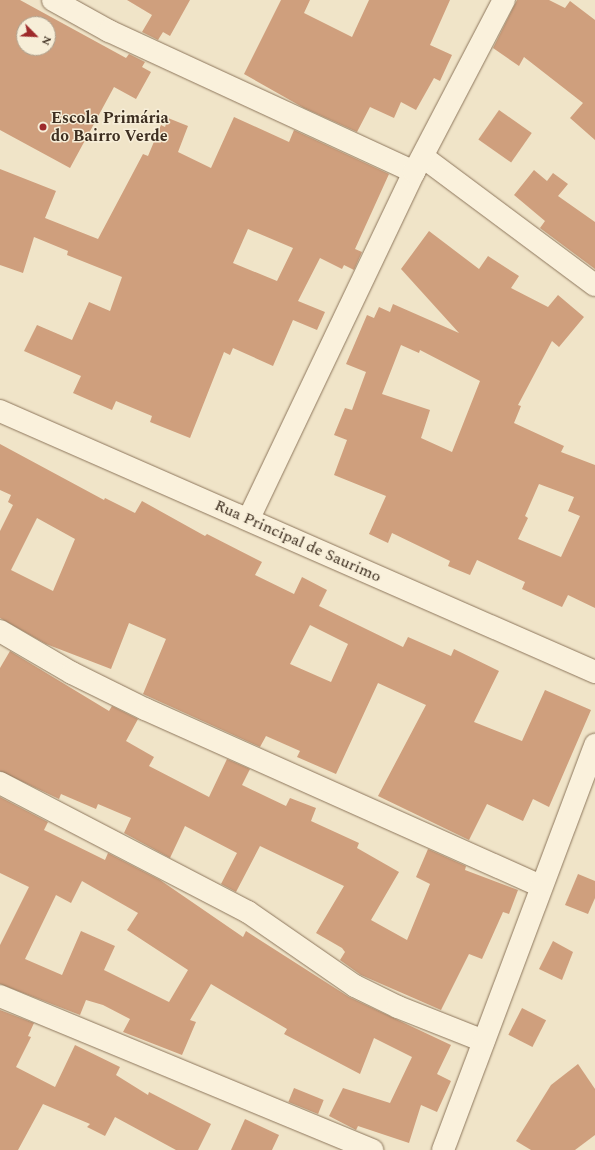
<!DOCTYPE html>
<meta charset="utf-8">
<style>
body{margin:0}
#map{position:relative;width:595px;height:1150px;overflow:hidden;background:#f0e4c8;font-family:Spectral,serif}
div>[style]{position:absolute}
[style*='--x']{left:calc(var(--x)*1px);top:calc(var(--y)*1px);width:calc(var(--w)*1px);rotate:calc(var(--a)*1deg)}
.building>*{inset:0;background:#cf9f7d;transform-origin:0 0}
.roads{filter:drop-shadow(0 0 1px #8d765c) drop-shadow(0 0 1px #8d765c)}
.minor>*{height:22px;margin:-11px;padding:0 11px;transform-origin:11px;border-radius:11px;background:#faf1dc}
.dots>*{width:11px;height:11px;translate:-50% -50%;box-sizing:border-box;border:2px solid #f7eed8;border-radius:50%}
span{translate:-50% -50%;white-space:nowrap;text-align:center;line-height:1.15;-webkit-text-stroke:3px #f7eed8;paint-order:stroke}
.poi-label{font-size:16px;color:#3d2e20;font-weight:700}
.left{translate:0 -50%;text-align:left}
.street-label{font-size:16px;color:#3d2e20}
.north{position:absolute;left:16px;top:16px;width:40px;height:40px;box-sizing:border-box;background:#f7eed8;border:1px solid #ada18e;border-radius:50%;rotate:114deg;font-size:11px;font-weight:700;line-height:16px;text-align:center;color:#3d2e20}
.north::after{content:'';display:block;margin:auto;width:14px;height:18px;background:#9e2a2b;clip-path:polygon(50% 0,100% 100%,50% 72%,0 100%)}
</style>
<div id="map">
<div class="building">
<div style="clip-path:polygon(evenodd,0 0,20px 0,126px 58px,129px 54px,145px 62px,142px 67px,151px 72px,136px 99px,114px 87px,70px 168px,0 130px,0 0,24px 24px,48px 24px,48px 48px,24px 48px,24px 24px)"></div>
<div style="clip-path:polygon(127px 0,190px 0,170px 36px,163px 32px,158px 40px,142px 32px,152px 15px)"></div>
<div style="clip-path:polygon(281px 0,310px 0,304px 13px,352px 37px,369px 0,450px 0,430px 45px,452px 55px,440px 81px,434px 78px,416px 110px,401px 102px,394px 118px,370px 107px,357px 132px,304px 108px,244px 74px)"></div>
<div style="clip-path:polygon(517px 0,549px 0,565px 8px,570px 1px,595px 20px,595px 140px,570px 118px,583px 103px,524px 57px,519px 66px,493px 48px)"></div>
<div style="left:499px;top:110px;width:40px;height:36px;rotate:35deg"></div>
<div style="clip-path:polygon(evenodd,234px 117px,289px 142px,294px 130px,389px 174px,355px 249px,362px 252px,354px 270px,344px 265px,342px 269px,320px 258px,298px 301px,325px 312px,317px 330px,293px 320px,273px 366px,233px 348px,230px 355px,224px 352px,190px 438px,150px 422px,152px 416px,116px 401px,112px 410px,73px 393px,81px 376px,24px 351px,37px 325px,72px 340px,89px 302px,110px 311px,122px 277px,67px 255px,68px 251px,34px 237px,23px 273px,0 265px,0 169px,56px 191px,45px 218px,98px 239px,143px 154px,148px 156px,161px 125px,165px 127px,168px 118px,188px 126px,178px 152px,211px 168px,234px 117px,248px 229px,293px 248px,277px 281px,233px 263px,248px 229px)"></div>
<div style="clip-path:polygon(534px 170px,547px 181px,553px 173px,568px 184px,558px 196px,595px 222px,595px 269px,540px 228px,545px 221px,514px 195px)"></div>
<div style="clip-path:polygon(evenodd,429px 231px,479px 269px,488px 256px,519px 276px,511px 288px,548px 307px,558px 295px,584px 317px,559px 347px,552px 341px,518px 405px,521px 406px,514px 423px,564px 446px,561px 452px,595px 465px,595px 608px,568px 595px,562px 607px,522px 589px,525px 582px,477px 560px,470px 575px,448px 566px,450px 561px,392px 533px,388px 543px,369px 534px,386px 496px,334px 475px,347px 440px,334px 435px,345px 408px,352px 410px,366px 372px,346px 364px,367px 315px,374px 318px,379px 307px,390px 312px,393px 304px,459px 333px,401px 269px,429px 231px,401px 345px,419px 353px,420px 350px,480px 381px,452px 452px,421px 438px,430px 410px,382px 394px,401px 345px,429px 231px,539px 484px,574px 497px,568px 511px,580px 516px,561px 557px,518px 539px,528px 518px,525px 516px,539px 484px)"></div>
<div style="clip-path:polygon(evenodd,0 444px,104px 500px,105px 498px,135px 513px,142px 501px,205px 536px,207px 534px,262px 562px,255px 575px,294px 594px,302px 577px,327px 590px,319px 606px,403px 647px,408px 637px,451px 656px,454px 649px,499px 671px,474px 722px,522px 741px,545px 690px,591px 710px,549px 807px,533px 799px,523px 821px,487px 804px,469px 840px,378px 796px,426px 705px,378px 683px,336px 774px,297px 757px,300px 751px,266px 736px,260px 747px,143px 694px,166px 639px,129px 623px,111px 669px,46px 644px,0 618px,0 531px,13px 505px,8px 502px,11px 495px,0 490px,0 444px,37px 518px,75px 539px,53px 591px,11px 570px,37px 518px,0 444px,310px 625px,348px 644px,331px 682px,290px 664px,310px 625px)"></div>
<div style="clip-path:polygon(10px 651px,109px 711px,112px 706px,138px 719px,126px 741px,154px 757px,149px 766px,209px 797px,227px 759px,250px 769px,242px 785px,286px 806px,290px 798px,316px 808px,311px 821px,359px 843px,357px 848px,399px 872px,371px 920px,407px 940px,430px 884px,416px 877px,428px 849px,466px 866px,465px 870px,518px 890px,509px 914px,503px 912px,482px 959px,469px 954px,441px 1010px,361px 975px,340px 960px,345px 952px,342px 948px,316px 933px,344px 886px,260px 846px,236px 892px,221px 884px,237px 853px,185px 826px,170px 858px,124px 833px,131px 818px,98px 804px,96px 809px,61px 794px,59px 799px,0 771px,0 668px)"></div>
<div style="clip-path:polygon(evenodd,0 797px,48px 822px,44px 830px,105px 860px,108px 853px,160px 880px,243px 937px,246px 931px,349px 997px,451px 1045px,437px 1074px,451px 1081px,437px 1112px,421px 1105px,409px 1143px,358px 1126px,356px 1130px,329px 1116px,343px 1088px,390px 1103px,412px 1057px,374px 1038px,360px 1074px,284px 1034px,287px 1029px,211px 984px,190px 1020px,196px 1022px,182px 1055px,123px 1032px,130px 1019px,103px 1005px,86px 1000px,80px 1015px,0 984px,0 945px,29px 887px,0 873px,0 797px,82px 881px,138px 913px,127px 930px,188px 970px,169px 1002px,104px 970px,115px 946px,81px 931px,62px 975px,25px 959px,56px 895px,71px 903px,82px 881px)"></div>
<div style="clip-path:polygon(578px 874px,595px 881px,595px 898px,588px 914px,565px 905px)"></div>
<div style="clip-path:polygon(553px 941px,573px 952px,562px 980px,539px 969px)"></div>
<div style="left:522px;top:1008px;width:27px;height:30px;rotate:27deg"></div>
<div style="clip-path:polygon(0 1010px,34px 1023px,28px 1036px,31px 1037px,16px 1067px,55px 1087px,75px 1045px,120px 1067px,116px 1075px,148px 1095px,149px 1092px,211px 1124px,198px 1150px,176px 1150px,115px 1117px,105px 1136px,87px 1127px,90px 1124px,43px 1104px,18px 1150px,0 1150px)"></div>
<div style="clip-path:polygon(578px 1064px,595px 1089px,595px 1135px,575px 1150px,531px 1150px,516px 1141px,551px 1085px)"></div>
<div style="left:294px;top:1088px;width:32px;height:15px;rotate:22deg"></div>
<div style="clip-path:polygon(245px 1119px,279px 1135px,272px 1150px,231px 1150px)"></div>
</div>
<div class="roads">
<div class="minor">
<div style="--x:53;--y:0;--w:64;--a:29"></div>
<div style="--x:109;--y:31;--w:336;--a:24.8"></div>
<div style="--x:423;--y:157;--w:214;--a:36.7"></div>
<div style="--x:0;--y:411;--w:650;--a:23.68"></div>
<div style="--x:249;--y:518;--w:383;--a:-64.5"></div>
<div style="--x:414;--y:172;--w:194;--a:-62.4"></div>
<div style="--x:0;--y:631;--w:83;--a:30.3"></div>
<div style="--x:72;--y:673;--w:81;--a:26.3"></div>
<div style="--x:145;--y:709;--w:434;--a:24.1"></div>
<div style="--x:0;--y:783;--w:280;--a:27.5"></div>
<div style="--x:248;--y:912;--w:130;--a:34.7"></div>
<div style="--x:355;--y:986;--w:48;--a:26"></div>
<div style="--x:398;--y:1007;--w:92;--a:21.6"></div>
<div style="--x:0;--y:996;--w:403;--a:22.5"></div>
<div style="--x:443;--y:1150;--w:433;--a:-69.4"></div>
</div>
</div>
<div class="dots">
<div style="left:43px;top:127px;background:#9e2a2b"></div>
</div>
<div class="poi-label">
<span class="left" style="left:51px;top:127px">Escola Primária<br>do Bairro Verde</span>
</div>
<div class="street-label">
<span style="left:298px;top:541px;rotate:24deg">Rua Principal de Saurimo</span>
</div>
<div class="north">N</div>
</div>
